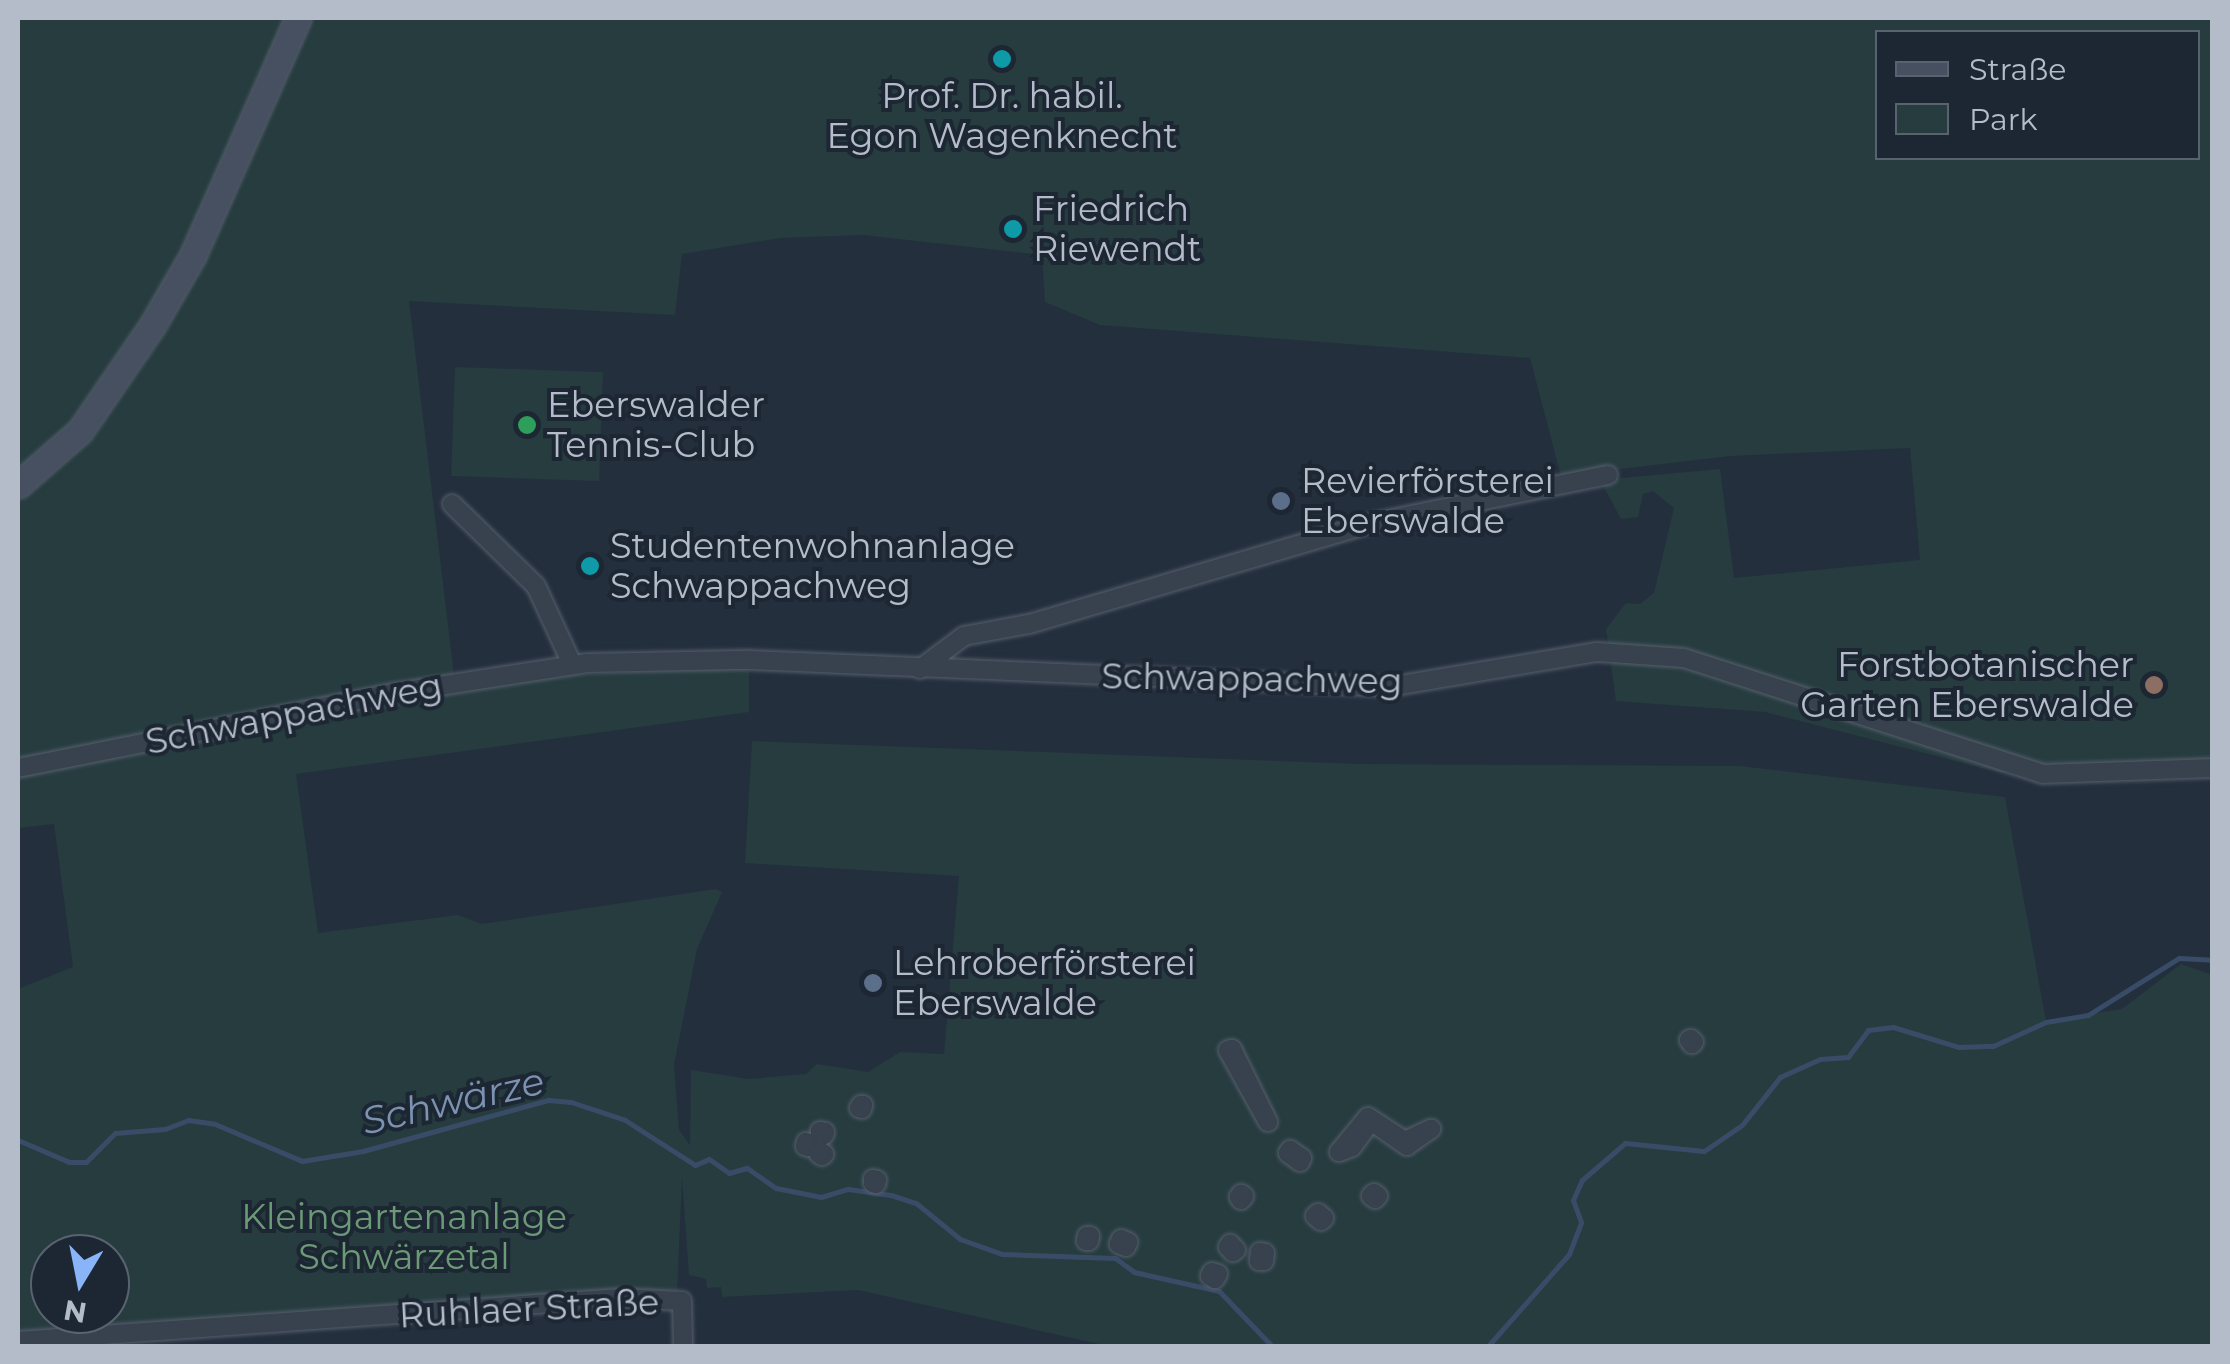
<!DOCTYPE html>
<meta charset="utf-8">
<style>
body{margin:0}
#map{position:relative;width:2230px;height:1364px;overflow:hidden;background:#242f3e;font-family:Montserrat,sans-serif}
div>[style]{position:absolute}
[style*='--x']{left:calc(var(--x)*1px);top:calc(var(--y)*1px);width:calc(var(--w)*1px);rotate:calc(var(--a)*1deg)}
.green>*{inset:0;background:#263c3f;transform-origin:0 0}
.stream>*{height:5px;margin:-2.5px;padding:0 2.5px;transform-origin:2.5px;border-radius:2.5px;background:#394c67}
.roads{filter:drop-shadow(0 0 2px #565f6c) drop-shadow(0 0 2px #565f6c)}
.street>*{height:18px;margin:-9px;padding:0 9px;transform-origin:9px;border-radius:9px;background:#38414e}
.secondary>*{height:25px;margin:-12.5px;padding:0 12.5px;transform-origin:12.5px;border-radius:12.5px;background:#465061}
.dots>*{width:28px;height:28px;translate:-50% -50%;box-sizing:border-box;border:5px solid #1d2633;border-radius:50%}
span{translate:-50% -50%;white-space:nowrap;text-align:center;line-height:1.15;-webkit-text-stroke:8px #1d2633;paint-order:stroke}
.poi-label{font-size:35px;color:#b4bcc9}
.left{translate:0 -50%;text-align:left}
.right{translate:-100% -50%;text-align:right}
.street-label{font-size:35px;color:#b4bcc9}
.park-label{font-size:35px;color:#6b9a76}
.water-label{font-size:38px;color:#7c92b1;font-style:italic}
.frame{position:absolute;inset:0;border:20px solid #b4bcc9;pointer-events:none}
.legend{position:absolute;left:1875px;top:30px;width:325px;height:130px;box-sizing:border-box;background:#1d2633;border:2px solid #59626f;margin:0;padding:12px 18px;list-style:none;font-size:30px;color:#b4bcc9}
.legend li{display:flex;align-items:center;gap:20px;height:50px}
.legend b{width:50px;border:2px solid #59626f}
.north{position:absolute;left:30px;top:1234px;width:100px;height:100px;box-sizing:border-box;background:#1d2633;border:2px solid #59626f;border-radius:50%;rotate:190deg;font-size:28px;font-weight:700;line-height:40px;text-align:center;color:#b4bcc9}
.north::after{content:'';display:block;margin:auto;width:35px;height:45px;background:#8ab4f8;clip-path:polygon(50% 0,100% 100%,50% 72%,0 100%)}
</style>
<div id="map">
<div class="green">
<div style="clip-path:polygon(18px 18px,288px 18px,189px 244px,85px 410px,18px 471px)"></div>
<div style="clip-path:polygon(evenodd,309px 18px,2212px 18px,2212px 761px,2039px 765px,2002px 773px,1765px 712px,1616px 701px,1606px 629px,1626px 603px,1640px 604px,1654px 593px,1674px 508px,1653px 491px,1643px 494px,1638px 517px,1621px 519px,1600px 480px,1720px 469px,1734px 578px,1920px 560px,1910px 448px,1730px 456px,1561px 476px,1530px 358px,1100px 325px,1045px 302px,1042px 255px,863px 235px,780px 238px,682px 254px,675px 315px,409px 301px,454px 675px,18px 760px,18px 496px,70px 455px,309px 18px,1878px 32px,2198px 32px,2198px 158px,1878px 158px,1878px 32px)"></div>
<div style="left:455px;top:367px;width:148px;height:109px;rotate:2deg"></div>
<div style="clip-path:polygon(evenodd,749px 667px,749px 712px,296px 774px,318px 933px,458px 915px,482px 924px,716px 889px,722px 892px,697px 949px,674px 1065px,679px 1130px,690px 1145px,691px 1070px,749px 1079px,806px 1074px,817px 1064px,868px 1072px,900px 1052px,944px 1054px,959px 876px,745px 863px,752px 741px,1359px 764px,1740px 766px,2005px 797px,2046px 1021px,2122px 1009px,2181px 964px,2212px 975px,2212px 1346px,1108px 1346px,858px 1290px,722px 1297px,721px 1287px,707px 1288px,706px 1279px,689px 1275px,682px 1177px,677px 1294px,18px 1333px,18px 989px,73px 967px,54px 824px,18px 828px,18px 773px,524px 677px,749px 667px,50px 1254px,110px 1254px,110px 1314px,50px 1314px,50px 1254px)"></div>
</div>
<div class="stream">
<div style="--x:18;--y:1140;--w:56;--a:23.3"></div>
<div style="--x:69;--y:1162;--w:17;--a:0"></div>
<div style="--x:86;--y:1162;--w:41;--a:-45"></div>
<div style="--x:115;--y:1133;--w:50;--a:-4.6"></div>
<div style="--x:165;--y:1129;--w:25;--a:-21"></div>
<div style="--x:188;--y:1120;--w:27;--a:8"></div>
<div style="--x:215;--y:1124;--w:95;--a:23"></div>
<div style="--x:302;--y:1161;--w:62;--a:-9.3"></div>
<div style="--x:363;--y:1151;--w:192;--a:-15.4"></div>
<div style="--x:548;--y:1100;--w:23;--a:5"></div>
<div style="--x:571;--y:1102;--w:57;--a:18.4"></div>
<div style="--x:625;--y:1120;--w:83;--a:32.7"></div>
<div style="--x:695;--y:1165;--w:15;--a:-23"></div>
<div style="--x:709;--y:1159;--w:24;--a:35"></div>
<div style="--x:729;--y:1173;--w:19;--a:-16"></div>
<div style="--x:747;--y:1168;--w:35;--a:35"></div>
<div style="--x:776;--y:1188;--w:46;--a:11.3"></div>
<div style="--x:821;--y:1197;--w:28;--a:-17"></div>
<div style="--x:848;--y:1189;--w:43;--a:7.9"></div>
<div style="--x:891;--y:1195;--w:26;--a:18"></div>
<div style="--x:916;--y:1203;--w:57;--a:39.3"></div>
<div style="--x:960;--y:1239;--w:45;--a:19.7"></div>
<div style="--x:1002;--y:1254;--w:113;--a:2"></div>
<div style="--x:1115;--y:1258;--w:24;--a:36"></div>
<div style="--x:1134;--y:1272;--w:87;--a:12.6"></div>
<div style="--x:1219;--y:1291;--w:76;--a:46.1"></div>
<div style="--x:1336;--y:1346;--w:27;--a:0"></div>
<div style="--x:1488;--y:1346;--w:123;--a:-48.6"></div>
<div style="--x:1569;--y:1254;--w:34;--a:-69"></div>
<div style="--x:1581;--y:1222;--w:23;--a:-110"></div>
<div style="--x:1573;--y:1200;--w:22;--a:-66"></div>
<div style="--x:1582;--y:1180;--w:57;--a:-40.7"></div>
<div style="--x:1625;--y:1143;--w:79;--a:5.8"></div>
<div style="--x:1704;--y:1151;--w:46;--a:-34.4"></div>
<div style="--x:1742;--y:1125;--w:61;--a:-51.6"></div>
<div style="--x:1780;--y:1077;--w:44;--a:-24.2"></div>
<div style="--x:1820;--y:1059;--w:28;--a:-4"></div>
<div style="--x:1848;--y:1057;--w:34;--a:-53"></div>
<div style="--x:1868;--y:1030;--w:25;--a:-7"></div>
<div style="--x:1893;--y:1027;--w:69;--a:16.9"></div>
<div style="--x:1959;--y:1047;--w:34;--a:-2"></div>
<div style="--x:1993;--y:1046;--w:58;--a:-24.4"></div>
<div style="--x:2046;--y:1022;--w:43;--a:-9.5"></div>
<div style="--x:2088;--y:1015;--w:107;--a:-32.1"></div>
<div style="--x:2179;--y:958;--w:33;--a:3"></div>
</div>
<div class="roads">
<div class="street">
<div style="--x:452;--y:504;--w:117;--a:44.3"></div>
<div style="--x:536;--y:586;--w:86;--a:65.2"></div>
<div style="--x:920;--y:669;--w:55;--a:-36.9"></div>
<div style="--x:964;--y:636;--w:66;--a:-10.5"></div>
<div style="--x:1029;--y:624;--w:358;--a:-16.4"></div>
<div style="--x:1372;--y:523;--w:241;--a:-11.5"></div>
<div style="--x:18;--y:768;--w:383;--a:-11.3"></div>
<div style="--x:394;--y:693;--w:195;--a:-8.8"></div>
<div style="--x:587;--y:663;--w:163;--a:-1.1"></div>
<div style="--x:750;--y:660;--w:640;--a:2.42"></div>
<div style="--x:1389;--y:687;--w:211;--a:-9.6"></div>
<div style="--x:1597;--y:652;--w:87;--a:3.9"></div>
<div style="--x:1684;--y:658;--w:377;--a:17.9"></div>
<div style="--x:2043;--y:774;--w:169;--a:-2"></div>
<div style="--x:1691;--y:1039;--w:4;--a:45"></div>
<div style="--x:1694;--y:1042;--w:3;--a:135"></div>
<div style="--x:1692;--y:1044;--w:5;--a:-127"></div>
<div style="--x:1689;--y:1040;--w:2;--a:-27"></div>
<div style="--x:1232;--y:1049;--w:70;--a:63.8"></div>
<div style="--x:1263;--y:1112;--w:11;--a:63"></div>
<div style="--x:1268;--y:1122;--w:82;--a:-119.1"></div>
<div style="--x:1228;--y:1050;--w:4;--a:-14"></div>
<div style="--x:861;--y:1105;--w:2;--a:0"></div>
<div style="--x:863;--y:1105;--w:4;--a:104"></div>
<div style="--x:862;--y:1109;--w:3;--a:-162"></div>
<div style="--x:859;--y:1108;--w:4;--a:-56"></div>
<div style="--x:1368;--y:1117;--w:44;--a:33"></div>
<div style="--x:1405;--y:1141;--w:29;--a:-25"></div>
<div style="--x:1431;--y:1129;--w:29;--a:145"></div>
<div style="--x:1407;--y:1146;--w:44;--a:-145.2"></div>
<div style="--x:1371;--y:1121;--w:32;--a:126"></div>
<div style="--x:1352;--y:1147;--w:14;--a:159"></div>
<div style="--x:1339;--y:1152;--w:45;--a:-50.4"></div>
<div style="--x:820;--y:1131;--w:5;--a:11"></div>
<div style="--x:825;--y:1132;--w:3;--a:108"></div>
<div style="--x:824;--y:1135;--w:4;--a:-166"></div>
<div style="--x:820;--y:1134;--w:3;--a:-90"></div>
<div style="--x:806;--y:1142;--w:4;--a:34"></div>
<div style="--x:809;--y:1144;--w:3;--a:108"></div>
<div style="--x:808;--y:1147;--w:3;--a:-162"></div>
<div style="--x:805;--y:1146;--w:4;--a:-76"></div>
<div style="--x:1290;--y:1150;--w:14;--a:34"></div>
<div style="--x:1302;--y:1158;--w:4;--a:117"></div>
<div style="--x:1300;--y:1162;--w:15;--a:-143"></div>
<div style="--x:1288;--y:1153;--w:4;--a:-56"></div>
<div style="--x:821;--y:1152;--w:4;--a:34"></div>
<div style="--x:824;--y:1154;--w:3;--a:135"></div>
<div style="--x:822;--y:1156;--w:4;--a:-146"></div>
<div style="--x:819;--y:1154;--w:3;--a:-45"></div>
<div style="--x:873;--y:1179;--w:4;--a:14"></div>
<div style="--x:877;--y:1180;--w:4;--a:104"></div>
<div style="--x:876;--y:1184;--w:3;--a:-162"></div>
<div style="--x:873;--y:1183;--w:4;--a:-90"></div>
<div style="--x:1374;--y:1193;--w:5;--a:37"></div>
<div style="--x:1378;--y:1196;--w:4;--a:135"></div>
<div style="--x:1375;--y:1199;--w:5;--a:-143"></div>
<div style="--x:1371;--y:1196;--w:4;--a:-45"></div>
<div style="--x:1241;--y:1194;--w:4;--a:34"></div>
<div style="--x:1244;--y:1196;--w:5;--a:127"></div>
<div style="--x:1241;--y:1200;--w:4;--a:-124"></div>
<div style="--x:1239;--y:1197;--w:4;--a:-56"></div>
<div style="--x:1318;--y:1213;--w:8;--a:40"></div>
<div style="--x:1324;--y:1218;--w:4;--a:135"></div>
<div style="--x:1321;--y:1221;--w:8;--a:-140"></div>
<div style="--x:1315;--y:1216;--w:4;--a:-45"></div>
<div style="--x:1087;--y:1236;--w:3;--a:0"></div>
<div style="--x:1090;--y:1236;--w:5;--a:101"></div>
<div style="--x:1089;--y:1241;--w:3;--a:180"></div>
<div style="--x:1086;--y:1241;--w:5;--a:-79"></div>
<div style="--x:1121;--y:1239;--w:8;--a:23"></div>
<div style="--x:1128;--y:1242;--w:5;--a:112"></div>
<div style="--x:1126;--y:1247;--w:8;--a:-157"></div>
<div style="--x:1119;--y:1244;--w:5;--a:-68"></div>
<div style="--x:1230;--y:1244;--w:8;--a:45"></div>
<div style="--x:1236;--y:1250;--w:4;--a:146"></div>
<div style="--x:1233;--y:1252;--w:7;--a:-135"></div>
<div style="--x:1228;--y:1247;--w:4;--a:-56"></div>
<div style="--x:1260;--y:1252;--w:5;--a:11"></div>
<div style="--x:1265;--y:1253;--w:8;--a:97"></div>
<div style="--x:1264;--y:1261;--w:5;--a:180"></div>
<div style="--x:1259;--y:1261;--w:9;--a:-84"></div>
<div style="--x:1212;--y:1272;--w:6;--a:18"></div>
<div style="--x:1218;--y:1274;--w:6;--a:121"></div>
<div style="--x:1215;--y:1279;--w:6;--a:-149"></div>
<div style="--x:1210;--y:1276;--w:4;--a:-63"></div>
<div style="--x:18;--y:1341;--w:605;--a:-4.08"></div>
<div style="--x:621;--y:1298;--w:61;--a:2.8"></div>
<div style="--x:682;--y:1301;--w:45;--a:88.7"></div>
</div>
<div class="secondary">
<div style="--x:18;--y:485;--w:82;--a:-41.1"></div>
<div style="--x:80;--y:431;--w:127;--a:-55.6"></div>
<div style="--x:152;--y:326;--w:82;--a:-60"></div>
<div style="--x:193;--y:255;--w:259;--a:-66.1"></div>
</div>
</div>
<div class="dots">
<div style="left:1002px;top:59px;background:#0f9aa8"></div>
<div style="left:1013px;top:229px;background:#0f9aa8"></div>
<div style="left:527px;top:425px;background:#2e9e5b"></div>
<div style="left:1281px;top:501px;background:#5c6f8a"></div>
<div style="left:590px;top:566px;background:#0f9aa8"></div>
<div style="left:2154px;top:685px;background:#8d6e63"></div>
<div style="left:873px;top:983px;background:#5c6f8a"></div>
</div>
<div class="poi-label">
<span style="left:1002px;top:116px">Prof. Dr. habil.<br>Egon Wagenknecht</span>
<span class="left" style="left:1033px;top:229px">Friedrich<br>Riewendt</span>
<span class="left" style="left:547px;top:425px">Eberswalder<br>Tennis-Club</span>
<span class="left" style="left:1301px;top:501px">Revierförsterei<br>Eberswalde</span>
<span class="left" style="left:610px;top:566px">Studentenwohnanlage<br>Schwappachweg</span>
<span class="right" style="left:2134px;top:685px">Forstbotanischer<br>Garten Eberswalde</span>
<span class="left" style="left:893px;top:983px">Lehroberförsterei<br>Eberswalde</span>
</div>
<div class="street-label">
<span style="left:1252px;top:679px;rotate:1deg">Schwappachweg</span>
<span style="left:294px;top:714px;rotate:-11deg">Schwappachweg</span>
<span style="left:529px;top:1309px;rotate:-3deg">Ruhlaer Straße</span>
</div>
<div class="park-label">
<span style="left:404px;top:1237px">Kleingartenanlage<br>Schwärzetal</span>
</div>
<div class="water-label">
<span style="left:453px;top:1101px;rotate:-13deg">Schwärze</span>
</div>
<div class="frame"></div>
<ul class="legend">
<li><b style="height:12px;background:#465061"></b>Straße</li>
<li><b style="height:28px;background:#263c3f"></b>Park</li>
</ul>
<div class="north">N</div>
</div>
